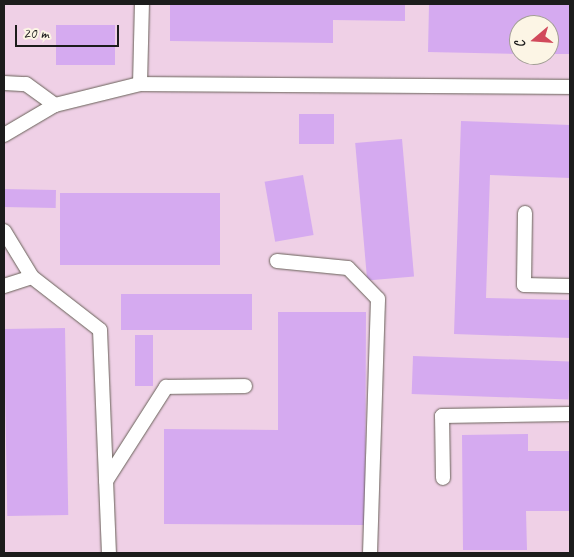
<!DOCTYPE html>
<meta charset="utf-8">
<style>
body{margin:0}
#map{position:relative;width:574px;height:557px;overflow:hidden;background:#f6e2c8;font-family:Caveat,sans-serif}
div>[style]{position:absolute}
[style*='--x']{left:calc(var(--x)*1px);top:calc(var(--y)*1px);width:calc(var(--w)*1px);rotate:calc(var(--a)*1deg)}
.built>*{inset:0;background:#efd0e6}
.building>*{inset:0;background:#d5aaf0;transform-origin:0 0}
.roads{filter:drop-shadow(0 0 1px #686158) drop-shadow(0 0 1px #686158)}
.lane>*{height:14px;margin:-7px;padding:0 7px;transform-origin:7px;border-radius:7px;background:#fff}
span{translate:-50% -50%;white-space:nowrap;text-align:center;line-height:1.15;-webkit-text-stroke:4px #fcf5e5;paint-order:stroke}
.frame{position:absolute;inset:0;border:5px solid #1c1c1c;pointer-events:none}
.north{position:absolute;left:509px;top:15px;width:50px;height:50px;box-sizing:border-box;background:#fcf5e5;border:1px solid #a29e95;border-radius:50%;rotate:252deg;font-size:14px;font-weight:700;line-height:20px;text-align:center;color:#1c1c1c}
.north::after{content:'';display:block;margin:auto;width:18px;height:22px;background:#d1495b;clip-path:polygon(50% 0,100% 100%,50% 72%,0 100%)}
.scale{position:absolute;left:15px;top:25px;width:104px;height:22px;box-sizing:border-box;border:2px solid #1c1c1c;border-top:0;padding-left:6px;font-size:15px;line-height:18px;white-space:nowrap;color:#1c1c1c;-webkit-text-stroke:4px #fcf5e5;paint-order:stroke}
</style>
<div id="map">
<div class="built">
<div style="clip-path:polygon(evenodd,4px 4px,570px 4px,570px 553px,4px 553px,4px 4px,519px 25px,549px 25px,549px 55px,519px 55px,519px 25px)"></div>
</div>
<div class="building">
<div style="clip-path:polygon(170px 4px,405px 4px,405px 21px,333px 20px,333px 43px,170px 41px)"></div>
<div style="clip-path:polygon(429px 4px,570px 4px,570px 54px,549px 54px,549px 25px,519px 25px,519px 54px,428px 52px)"></div>
<div style="left:56px;top:25px;width:59px;height:40px"></div>
<div style="left:334px;top:114px;width:30px;height:35px;rotate:90deg"></div>
<div style="clip-path:polygon(461px 121px,570px 125px,570px 178px,490px 175px,486px 298px,570px 300px,570px 338px,454px 334px)"></div>
<div style="left:402px;top:139px;width:138px;height:47px;rotate:85deg"></div>
<div style="left:303px;top:175px;width:61px;height:39px;rotate:80deg"></div>
<div style="left:4px;top:189px;width:52px;height:18px;rotate:1deg"></div>
<div style="left:60px;top:193px;width:160px;height:72px"></div>
<div style="left:121px;top:294px;width:131px;height:36px"></div>
<div style="clip-path:polygon(278px 312px,366px 312px,365px 525px,164px 524px,164px 429px,278px 430px)"></div>
<div style="left:65px;top:328px;width:187px;height:61px;rotate:89deg"></div>
<div style="left:135px;top:335px;width:18px;height:51px"></div>
<div style="left:413px;top:356px;width:157px;height:38px;rotate:2deg"></div>
<div style="clip-path:polygon(528px 434px,528px 451px,570px 451px,570px 511px,526px 511px,527px 550px,463px 550px,462px 435px)"></div>
</div>
<div class="roads">
<div class="lane">
<div style="--x:4;--y:83;--w:22;--a:3"></div>
<div style="--x:26;--y:84;--w:36;--a:36"></div>
<div style="--x:140;--y:84;--w:80;--a:-88.6"></div>
<div style="--x:4;--y:135;--w:59;--a:-30.5"></div>
<div style="--x:55;--y:105;--w:88;--a:-13.9"></div>
<div style="--x:140;--y:84;--w:430;--a:0.4"></div>
<div style="--x:525;--y:213;--w:72;--a:90.8"></div>
<div style="--x:524;--y:285;--w:46;--a:1.2"></div>
<div style="--x:4;--y:231;--w:54;--a:58.7"></div>
<div style="--x:32;--y:277;--w:86;--a:37.9"></div>
<div style="--x:100;--y:330;--w:223;--a:87.7"></div>
<div style="--x:277;--y:261;--w:71;--a:5.6"></div>
<div style="--x:348;--y:268;--w:43;--a:45.9"></div>
<div style="--x:378;--y:299;--w:254;--a:91.8"></div>
<div style="--x:4;--y:286;--w:29;--a:-18"></div>
<div style="--x:443;--y:478;--w:62;--a:-90.9"></div>
<div style="--x:442;--y:416;--w:128;--a:-0.9"></div>
<div style="--x:106;--y:481;--w:112;--a:-57.4"></div>
<div style="--x:166;--y:387;--w:79;--a:-0.7"></div>
</div>
</div>
<div class="frame"></div>
<div class="north">С</div>
<div class="scale">20 m</div>
</div>
